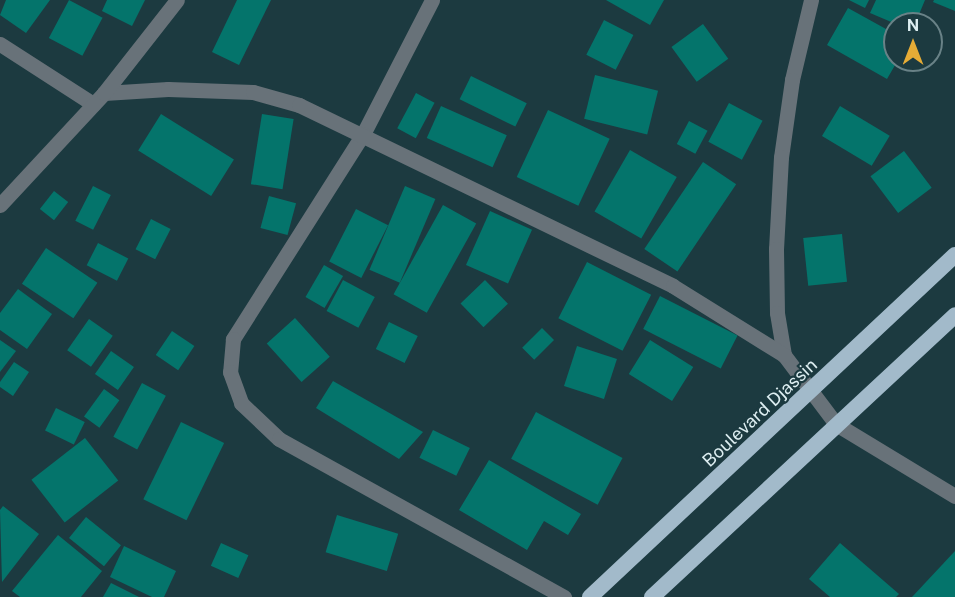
<!DOCTYPE html>
<style>
body{margin:0}
#map{position:relative;width:955px;height:597px;overflow:hidden;background:#1c3a40;font-family:"Public Sans",sans-serif}
div>[style]{position:absolute}
[style*='--x']{left:calc(var(--x)*1px);top:calc(var(--y)*1px);width:calc(var(--w)*1px);rotate:calc(var(--a)*1deg)}
.building>*{inset:0;background:#04746b;transform-origin:0 0}
.minor>*{height:15px;margin:-7.5px;padding:0 7.5px;transform-origin:7.5px;border-radius:7.5px;background:#687279}
.trunk>*{height:16px;margin:-8px;padding:0 8px;transform-origin:8px;border-radius:8px;background:#a2baca}
span{translate:-50% -50%;white-space:nowrap;text-align:center;line-height:1.15;-webkit-text-stroke:4.5px #1c3a40;paint-order:stroke}
.street-label{font-size:18px;color:#ddeef1}
.north{position:absolute;left:883px;top:12px;width:60px;height:60px;box-sizing:border-box;background:#1c3a40;border:2px solid #698287;border-radius:50%;rotate:0deg;font-size:16px;font-weight:700;line-height:24px;text-align:center;color:#ddeef1}
.north::after{content:'';display:block;margin:auto;width:21px;height:27px;background:#e6ac36;clip-path:polygon(50% 0,100% 100%,50% 72%,0 100%)}
</style>
<div id="map">
<div class="building">
<div style="clip-path:polygon(6px 0,50px 0,26px 33px,0 15px)"></div>
<div style="left:69px;top:0;width:38px;height:43px;rotate:28deg"></div>
<div style="clip-path:polygon(107px 0,145px 0,132px 26px,102px 11px)"></div>
<div style="clip-path:polygon(237px 0,271px 0,239px 65px,212px 52px)"></div>
<div style="clip-path:polygon(606px 0,664px 0,650px 25px)"></div>
<div style="clip-path:polygon(849px 0,869px 0,865px 8px)"></div>
<div style="clip-path:polygon(876px 0,925px 0,915px 24px,896px 24px,870px 13px)"></div>
<div style="clip-path:polygon(934px 0,955px 0,955px 11px,933px 2px)"></div>
<div style="clip-path:polygon(848px 8px,895px 34px,895px 60px,898px 60px,887px 79px,827px 45px)"></div>
<div style="left:604px;top:20px;width:33px;height:39px;rotate:27deg"></div>
<div style="left:703px;top:24px;width:43px;height:39px;rotate:54deg"></div>
<div style="left:595px;top:75px;width:65px;height:45px;rotate:14deg"></div>
<div style="left:471px;top:76px;width:62px;height:26px;rotate:26deg"></div>
<div style="left:416px;top:93px;width:21px;height:40px;rotate:28deg"></div>
<div style="left:729px;top:103px;width:38px;height:44px;rotate:28deg"></div>
<div style="left:441px;top:106px;width:72px;height:35px;rotate:24deg"></div>
<div style="left:840px;top:106px;width:58px;height:35px;rotate:31deg"></div>
<div style="left:548px;top:110px;width:68px;height:74px;rotate:25deg"></div>
<div style="left:161px;top:114px;width:86px;height:43px;rotate:32deg"></div>
<div style="left:262px;top:114px;width:32px;height:71px;rotate:9deg"></div>
<div style="left:689px;top:121px;width:21px;height:26px;rotate:28deg"></div>
<div style="left:630px;top:150px;width:54px;height:71px;rotate:30deg"></div>
<div style="left:904px;top:151px;width:46px;height:42px;rotate:53deg"></div>
<div style="left:703px;top:162px;width:40px;height:105px;rotate:34deg"></div>
<div style="left:93px;top:186px;width:20px;height:39px;rotate:27deg"></div>
<div style="left:405px;top:186px;width:33px;height:91px;rotate:23deg"></div>
<div style="left:54px;top:191px;width:18px;height:23px;rotate:38deg"></div>
<div style="left:269px;top:196px;width:28px;height:33px;rotate:15deg"></div>
<div style="left:443px;top:205px;width:38px;height:102px;rotate:29deg"></div>
<div style="left:356px;top:209px;width:36px;height:59px;rotate:27deg"></div>
<div style="left:490px;top:211px;width:46px;height:59px;rotate:24deg"></div>
<div style="left:151px;top:219px;width:22px;height:34px;rotate:27deg"></div>
<div style="left:842px;top:234px;width:48px;height:39px;rotate:84deg"></div>
<div style="left:98px;top:243px;width:34px;height:25px;rotate:27deg"></div>
<div style="left:46px;top:248px;width:62px;height:43px;rotate:34deg"></div>
<div style="left:587px;top:262px;width:72px;height:63px;rotate:27deg"></div>
<div style="left:324px;top:265px;width:22px;height:37px;rotate:30deg"></div>
<div style="left:343px;top:280px;width:36px;height:35px;rotate:28deg"></div>
<div style="left:485px;top:280px;width:33px;height:34px;rotate:46deg"></div>
<div style="clip-path:polygon(18px 289px,52px 314px,27px 349px,0 330px,0 313px)"></div>
<div style="left:660px;top:296px;width:87px;height:37px;rotate:27deg"></div>
<div style="left:295px;top:318px;width:52px;height:38px;rotate:48deg"></div>
<div style="left:89px;top:319px;width:29px;height:38px;rotate:35deg"></div>
<div style="left:389px;top:322px;width:32px;height:30px;rotate:26deg"></div>
<div style="left:542px;top:328px;width:17px;height:28px;rotate:45deg"></div>
<div style="left:172px;top:331px;width:27px;height:29px;rotate:34deg"></div>
<div style="clip-path:polygon(0 340px,16px 351px,0 372px)"></div>
<div style="left:650px;top:340px;width:51px;height:40px;rotate:32deg"></div>
<div style="left:577px;top:346px;width:42px;height:42px;rotate:18deg"></div>
<div style="left:111px;top:351px;width:28px;height:28px;rotate:35deg"></div>
<div style="clip-path:polygon(14px 362px,29px 372px,13px 396px,0 387px,0 382px)"></div>
<div style="clip-path:polygon(333px 381px,423px 432px,399px 459px,316px 408px)"></div>
<div style="left:142px;top:383px;width:27px;height:61px;rotate:28deg"></div>
<div style="left:104px;top:389px;width:19px;height:34px;rotate:36deg"></div>
<div style="left:56px;top:408px;width:32px;height:25px;rotate:26deg"></div>
<div style="left:536px;top:412px;width:98px;height:53px;rotate:28deg"></div>
<div style="left:181px;top:422px;width:48px;height:86px;rotate:26deg"></div>
<div style="left:433px;top:430px;width:41px;height:31px;rotate:26deg"></div>
<div style="left:85px;top:438px;width:54px;height:68px;rotate:52deg"></div>
<div style="clip-path:polygon(489px 460px,581px 514px,568px 535px,544px 521px,527px 550px,459px 510px)"></div>
<div style="clip-path:polygon(3px 506px,39px 534px,2px 582px,0 510px)"></div>
<div style="left:337px;top:515px;width:64px;height:39px;rotate:17deg"></div>
<div style="left:86px;top:517px;width:45px;height:27px;rotate:39deg"></div>
<div style="clip-path:polygon(58px 535px,102px 571px,81px 597px,20px 597px,12px 591px)"></div>
<div style="left:221px;top:543px;width:30px;height:25px;rotate:24deg"></div>
<div style="clip-path:polygon(840px 543px,899px 594px,896px 597px,830px 597px,809px 579px)"></div>
<div style="clip-path:polygon(124px 546px,176px 571px,164px 597px,152px 597px,110px 577px)"></div>
<div style="clip-path:polygon(955px 551px,955px 597px,912px 597px)"></div>
<div style="clip-path:polygon(111px 583px,139px 597px,103px 597px)"></div>
</div>
<div class="minor">
<div style="--x:432;--y:0;--w:151;--a:117.2"></div>
<div style="--x:363;--y:134;--w:243;--a:122.4"></div>
<div style="--x:233;--y:339;--w:33;--a:95"></div>
<div style="--x:230;--y:372;--w:33;--a:70"></div>
<div style="--x:241;--y:403;--w:52;--a:43.5"></div>
<div style="--x:279;--y:439;--w:326;--a:29"></div>
<div style="--x:811;--y:0;--w:82;--a:103.4"></div>
<div style="--x:792;--y:80;--w:78;--a:98.1"></div>
<div style="--x:781;--y:157;--w:92;--a:93.1"></div>
<div style="--x:776;--y:249;--w:64;--a:89.1"></div>
<div style="--x:777;--y:313;--w:43;--a:80.5"></div>
<div style="--x:784;--y:355;--w:86;--a:53"></div>
<div style="--x:836;--y:424;--w:139;--a:31.2"></div>
<div style="--x:0;--y:44;--w:111;--a:32.8"></div>
<div style="--x:104;--y:93;--w:64;--a:-3.6"></div>
<div style="--x:168;--y:89;--w:85;--a:2"></div>
<div style="--x:253;--y:92;--w:48;--a:15.8"></div>
<div style="--x:299;--y:105;--w:415;--a:25.8"></div>
<div style="--x:673;--y:286;--w:131;--a:31.9"></div>
<div style="--x:0;--y:205;--w:153;--a:-47.1"></div>
<div style="--x:104;--y:93;--w:118;--a:-51.9"></div>
</div>
<div class="trunk">
<div style="--x:590;--y:597;--w:500;--a:-43.14"></div>
<div style="--x:652;--y:597;--w:414;--a:-42.9"></div>
</div>
<div class="street-label">
<span style="left:760px;top:413px;rotate:-43deg">Boulevard Djassin</span>
</div>
<div class="north">N</div>
</div>
